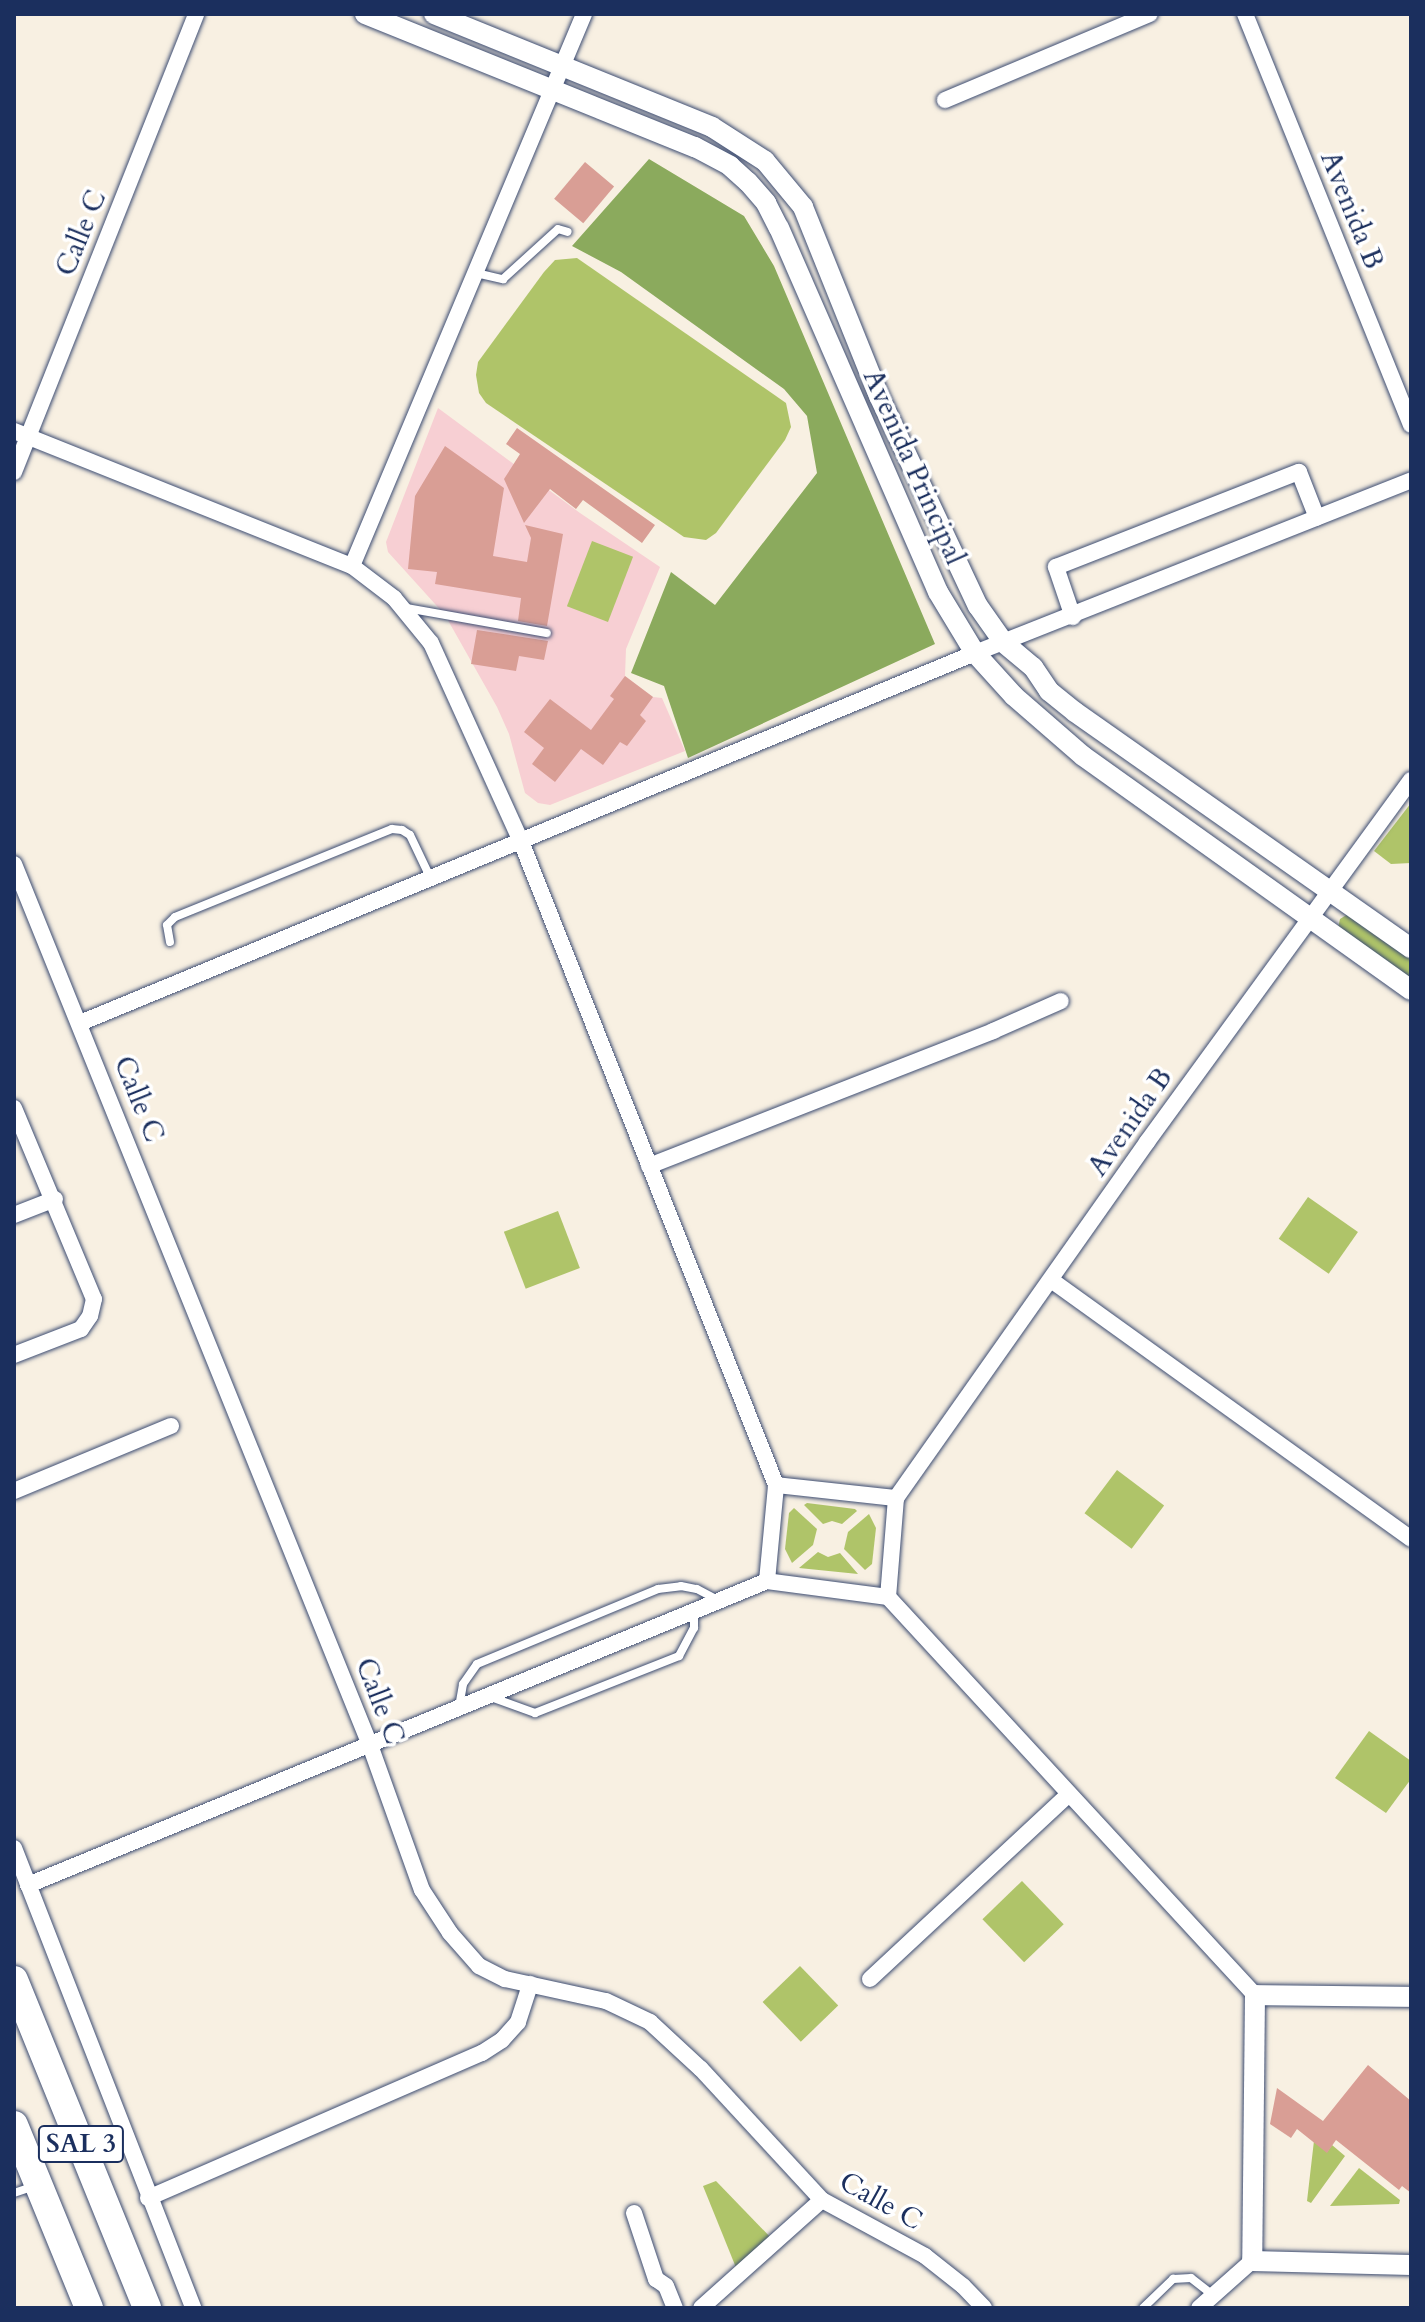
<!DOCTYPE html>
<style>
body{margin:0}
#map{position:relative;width:1425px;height:2322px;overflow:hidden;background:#f8f0e2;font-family:Cardo,serif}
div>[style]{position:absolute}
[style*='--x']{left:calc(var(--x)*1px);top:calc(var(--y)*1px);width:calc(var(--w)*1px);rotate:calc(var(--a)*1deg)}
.built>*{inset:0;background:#f7cfd3}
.green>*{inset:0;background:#afc469;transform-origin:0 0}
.forest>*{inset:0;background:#8baa5d}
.building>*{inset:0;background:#d99e95;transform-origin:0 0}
.roads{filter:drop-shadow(0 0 2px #3c4c72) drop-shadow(0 0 2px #3c4c72)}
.service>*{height:8px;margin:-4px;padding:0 4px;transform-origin:4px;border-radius:4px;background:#fff}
.minor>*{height:16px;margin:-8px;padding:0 8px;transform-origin:8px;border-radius:8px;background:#fff}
.tertiary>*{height:20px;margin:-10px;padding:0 10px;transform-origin:10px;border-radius:10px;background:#fff}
.trunk>*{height:28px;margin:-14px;padding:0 14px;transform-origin:14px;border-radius:14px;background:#fff}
span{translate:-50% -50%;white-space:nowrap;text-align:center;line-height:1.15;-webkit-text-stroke:7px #fff;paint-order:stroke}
.shield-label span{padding:2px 6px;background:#fff;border:2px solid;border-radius:6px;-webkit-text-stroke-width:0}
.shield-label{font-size:26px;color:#1b2f5e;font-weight:700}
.street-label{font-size:28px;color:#1b2f5e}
.frame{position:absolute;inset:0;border:16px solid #1b2f5e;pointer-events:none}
</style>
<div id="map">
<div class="built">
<div style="clip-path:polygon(438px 408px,580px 513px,660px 567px,626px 649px,625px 676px,653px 697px,662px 698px,685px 751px,550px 805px,538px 803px,525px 793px,509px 734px,497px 707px,445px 615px,388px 552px,386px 542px)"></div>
</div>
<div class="green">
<div style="clip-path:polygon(577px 258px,786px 403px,791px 427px,785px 440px,716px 533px,706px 540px,684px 537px,486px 403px,479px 393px,476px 375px,478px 362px,544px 272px,555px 260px)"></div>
<div style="left:592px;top:541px;width:44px;height:70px;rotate:21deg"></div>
<div style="clip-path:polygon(1411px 803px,1411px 863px,1391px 864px,1374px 851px)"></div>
<div style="clip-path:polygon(1348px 914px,1411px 957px,1411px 981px,1338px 928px,1340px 919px)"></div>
<div style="left:1308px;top:1197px;width:61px;height:51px;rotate:35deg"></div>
<div style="left:558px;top:1211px;width:61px;height:58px;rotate:69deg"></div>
<div style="left:1117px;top:1470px;width:59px;height:54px;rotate:37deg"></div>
<div style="clip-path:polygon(807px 1503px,855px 1509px,857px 1511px,842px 1524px,832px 1521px,823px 1524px,804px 1505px)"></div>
<div style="clip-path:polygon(794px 1508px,817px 1529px,813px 1545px,792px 1563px,785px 1549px,789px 1513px)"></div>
<div style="clip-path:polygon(869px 1514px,876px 1528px,872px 1564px,865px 1570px,844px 1549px,848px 1532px)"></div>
<div style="clip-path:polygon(818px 1552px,828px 1557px,840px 1553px,858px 1574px,799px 1568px)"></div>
<div style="clip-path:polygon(1369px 1731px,1411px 1761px,1411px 1779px,1386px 1813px,1335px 1778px)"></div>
<div style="left:1022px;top:1881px;width:60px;height:55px;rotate:46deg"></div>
<div style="left:800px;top:1966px;width:55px;height:52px;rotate:46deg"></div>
<div style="clip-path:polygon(1315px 2132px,1327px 2152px,1332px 2145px,1345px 2156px,1311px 2203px,1307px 2201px)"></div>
<div style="clip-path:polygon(1359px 2168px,1400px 2200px,1399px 2204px,1330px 2206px)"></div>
<div style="clip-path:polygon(716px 2181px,775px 2242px,739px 2275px,703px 2186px)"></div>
</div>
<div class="forest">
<div style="clip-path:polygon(649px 159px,744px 216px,774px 266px,935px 644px,688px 758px,664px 686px,631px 673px,671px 572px,715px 605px,817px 473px,807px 416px,784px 389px,621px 272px,572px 246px)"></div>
</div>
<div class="building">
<div style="left:585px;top:162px;width:38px;height:48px;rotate:40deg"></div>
<div style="clip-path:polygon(517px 428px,655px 525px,642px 543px,583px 500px,576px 509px,550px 489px,524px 523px,504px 479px,520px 454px,506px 444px)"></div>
<div style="clip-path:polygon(445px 446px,504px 488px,493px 556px,527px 562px,531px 538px,525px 525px,563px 534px,547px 626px,518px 621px,521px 598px,435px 584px,437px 572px,408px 569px,415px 496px)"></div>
<div style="clip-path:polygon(477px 630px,548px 641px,544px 660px,519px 656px,516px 671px,471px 664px)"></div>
<div style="clip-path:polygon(625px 676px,653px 697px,640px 715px,646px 721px,627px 746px,620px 742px,603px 765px,581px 749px,555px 782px,532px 764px,544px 748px,524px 732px,550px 699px,591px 730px,614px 699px,610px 696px)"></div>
<div style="clip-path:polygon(1368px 2065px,1411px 2101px,1411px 2193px,1402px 2186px,1399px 2190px,1336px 2140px,1327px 2153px,1297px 2129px,1291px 2138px,1270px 2124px,1277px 2088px,1323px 2121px)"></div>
</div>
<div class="roads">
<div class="service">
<div style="--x:476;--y:273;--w:28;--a:13"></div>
<div style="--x:503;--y:279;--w:74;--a:-42.3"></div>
<div style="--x:558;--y:229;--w:10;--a:17"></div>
<div style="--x:406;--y:608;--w:143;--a:10.1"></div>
<div style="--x:170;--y:942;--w:17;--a:-100"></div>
<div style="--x:167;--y:925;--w:11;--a:-45"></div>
<div style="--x:175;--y:917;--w:234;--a:-22.1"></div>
<div style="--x:392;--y:829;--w:10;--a:6"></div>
<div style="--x:402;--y:830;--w:9;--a:32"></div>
<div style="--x:410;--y:835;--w:47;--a:64.5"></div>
<div style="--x:488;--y:1696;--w:50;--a:19.9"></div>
<div style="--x:535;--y:1713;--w:155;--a:-21.6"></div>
<div style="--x:679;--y:1656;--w:32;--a:-62"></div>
<div style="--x:694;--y:1628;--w:16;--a:-90"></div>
<div style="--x:459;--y:1707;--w:23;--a:-80"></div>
<div style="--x:463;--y:1684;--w:24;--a:-55"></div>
<div style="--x:477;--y:1664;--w:196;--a:-22.5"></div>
<div style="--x:658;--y:1589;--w:23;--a:-7"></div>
<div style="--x:681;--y:1586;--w:16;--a:11"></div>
<div style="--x:697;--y:1589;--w:24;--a:28"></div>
<div style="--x:14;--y:2193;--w:21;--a:-19"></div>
<div style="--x:1143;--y:2308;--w:42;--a:-44"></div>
<div style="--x:1173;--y:2279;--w:18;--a:-3"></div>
<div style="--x:1191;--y:2278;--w:28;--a:38"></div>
</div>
<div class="minor">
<div style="--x:1245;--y:14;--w:443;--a:68"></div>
<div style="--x:945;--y:100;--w:222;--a:-22.8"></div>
<div style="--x:14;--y:431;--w:364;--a:21.8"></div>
<div style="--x:352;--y:566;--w:53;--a:37.3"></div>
<div style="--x:394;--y:598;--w:58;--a:50.6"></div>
<div style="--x:431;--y:643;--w:215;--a:65.6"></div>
<div style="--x:520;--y:839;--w:695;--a:68.38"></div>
<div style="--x:14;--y:472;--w:493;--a:-68.3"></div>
<div style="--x:352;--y:566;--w:599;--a:-67.2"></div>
<div style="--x:1073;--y:617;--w:53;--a:-108.8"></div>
<div style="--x:1056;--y:567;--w:261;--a:-21.4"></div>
<div style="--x:1299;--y:472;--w:49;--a:68.6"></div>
<div style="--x:14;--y:864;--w:950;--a:68"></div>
<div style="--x:370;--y:1745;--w:154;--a:70.3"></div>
<div style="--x:422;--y:1890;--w:51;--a:56.9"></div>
<div style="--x:450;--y:1933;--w:44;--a:48.7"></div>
<div style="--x:479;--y:1966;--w:29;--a:27"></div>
<div style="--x:505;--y:1979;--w:103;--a:12.3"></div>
<div style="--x:606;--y:2001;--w:49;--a:25.5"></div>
<div style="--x:650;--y:2022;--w:69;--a:42.7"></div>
<div style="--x:701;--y:2069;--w:178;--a:47.3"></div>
<div style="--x:822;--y:2200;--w:117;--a:28.5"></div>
<div style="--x:925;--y:2256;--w:48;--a:38.3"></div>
<div style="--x:963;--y:2286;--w:30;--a:46"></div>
<div style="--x:80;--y:1023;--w:968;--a:-22.46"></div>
<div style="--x:975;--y:653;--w:469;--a:-21.6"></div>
<div style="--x:14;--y:1108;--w:207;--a:67.3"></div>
<div style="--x:94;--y:1299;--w:17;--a:103"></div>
<div style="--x:90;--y:1316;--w:16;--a:125"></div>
<div style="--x:81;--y:1329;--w:72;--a:158.8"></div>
<div style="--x:649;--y:1166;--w:370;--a:-21.4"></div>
<div style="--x:993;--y:1031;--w:74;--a:-23.8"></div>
<div style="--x:14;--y:1215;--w:44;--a:-21.3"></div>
<div style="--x:1051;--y:1280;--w:443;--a:35.7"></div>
<div style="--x:776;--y:1485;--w:121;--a:6.2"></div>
<div style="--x:896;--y:1498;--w:99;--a:94.6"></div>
<div style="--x:888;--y:1597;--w:122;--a:-172.5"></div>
<div style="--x:767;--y:1581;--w:96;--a:-84.6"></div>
<div style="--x:14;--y:1491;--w:170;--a:-22.5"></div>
<div style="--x:896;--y:1498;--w:436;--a:-54.8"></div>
<div style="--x:1147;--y:1142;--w:448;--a:-53.9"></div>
<div style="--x:888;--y:1597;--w:541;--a:47.32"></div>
<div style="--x:14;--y:1848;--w:494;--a:68.7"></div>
<div style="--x:28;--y:1885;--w:799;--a:-22.36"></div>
<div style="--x:870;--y:1979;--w:270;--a:-42.9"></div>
<div style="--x:148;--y:2198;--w:364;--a:-23.5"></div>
<div style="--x:482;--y:2053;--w:24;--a:-33"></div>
<div style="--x:502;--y:2040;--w:24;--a:-48"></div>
<div style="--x:518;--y:2022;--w:40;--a:-72"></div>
<div style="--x:634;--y:2213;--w:70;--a:71.6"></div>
<div style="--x:656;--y:2279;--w:12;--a:35"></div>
<div style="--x:666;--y:2286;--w:24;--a:68"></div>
<div style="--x:701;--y:2308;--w:162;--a:-41.8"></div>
<div style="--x:1199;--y:2308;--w:71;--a:-41.6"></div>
</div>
<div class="tertiary">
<div style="--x:365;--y:14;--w:356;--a:22"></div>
<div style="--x:695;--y:147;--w:40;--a:28"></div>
<div style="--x:730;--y:166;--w:24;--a:42"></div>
<div style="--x:748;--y:182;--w:28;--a:49"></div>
<div style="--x:766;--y:203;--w:28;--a:63"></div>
<div style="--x:779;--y:228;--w:397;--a:66.4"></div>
<div style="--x:938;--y:592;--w:71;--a:58.8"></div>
<div style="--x:975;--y:653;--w:58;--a:47.8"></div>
<div style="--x:1014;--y:696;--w:91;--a:41"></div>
<div style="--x:1083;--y:756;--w:403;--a:35.5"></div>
<div style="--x:434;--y:14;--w:300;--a:22.1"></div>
<div style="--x:712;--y:127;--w:63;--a:32.7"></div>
<div style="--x:765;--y:161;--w:60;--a:50.4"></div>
<div style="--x:803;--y:207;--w:204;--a:68.1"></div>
<div style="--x:879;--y:396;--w:232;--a:64.8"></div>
<div style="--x:978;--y:606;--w:45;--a:54.9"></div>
<div style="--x:1004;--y:643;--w:38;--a:40"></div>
<div style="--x:1033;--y:667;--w:29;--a:56"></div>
<div style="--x:1049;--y:691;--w:33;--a:39"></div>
<div style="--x:1075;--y:712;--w:411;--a:35.1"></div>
<div style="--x:1411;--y:1997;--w:156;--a:-179.3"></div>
<div style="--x:1255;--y:1995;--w:266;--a:90.6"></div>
<div style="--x:1252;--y:2261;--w:159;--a:1.4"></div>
</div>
<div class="trunk">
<div style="--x:14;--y:1980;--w:354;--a:67.9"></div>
<div style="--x:14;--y:2125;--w:198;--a:67.7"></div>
</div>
</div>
<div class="shield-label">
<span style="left:81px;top:2144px">SAL 3</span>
</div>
<div class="street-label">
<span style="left:1352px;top:210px;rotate:68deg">Avenida B</span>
<span style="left:81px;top:233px;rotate:-68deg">Calle C</span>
<span style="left:914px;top:467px;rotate:66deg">Avenida Principal</span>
<span style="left:139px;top:1099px;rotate:68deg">Calle C</span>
<span style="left:1130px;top:1122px;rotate:-55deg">Avenida B</span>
<span style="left:380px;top:1701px;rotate:69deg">Calle C</span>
<span style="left:881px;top:2201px;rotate:29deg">Calle C</span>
</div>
<div class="frame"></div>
</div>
